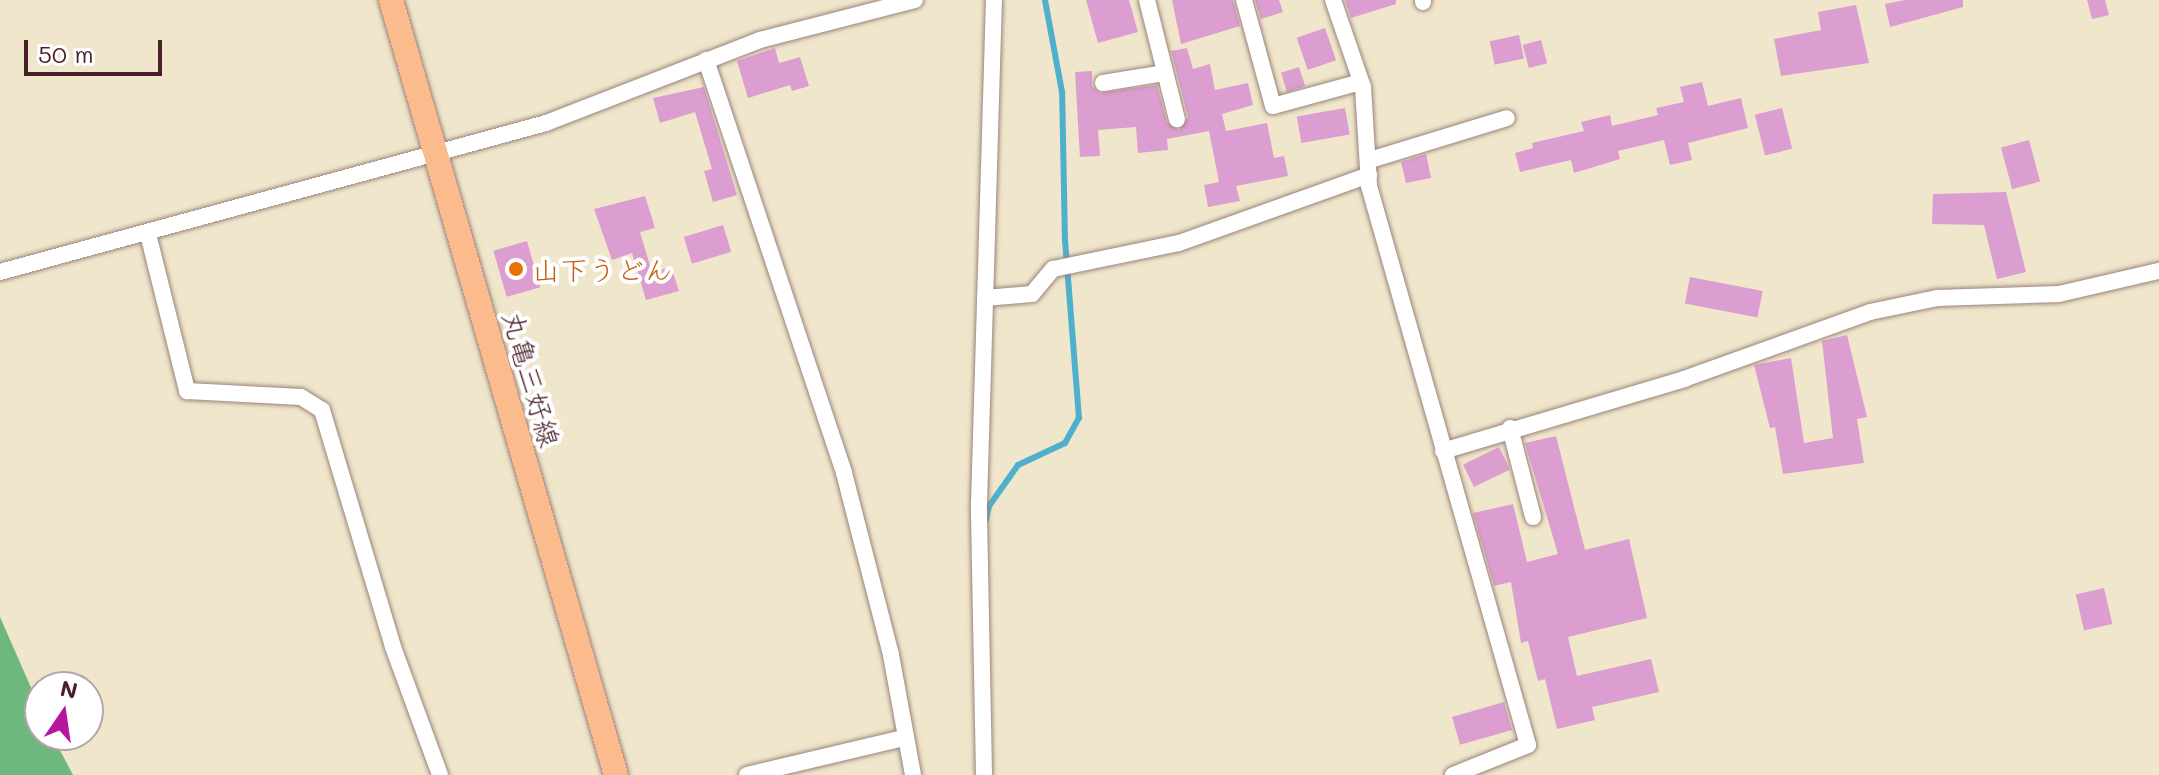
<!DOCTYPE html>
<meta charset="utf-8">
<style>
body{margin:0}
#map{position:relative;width:2159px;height:775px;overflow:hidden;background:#efe6cb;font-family:Mali,"Klee One",sans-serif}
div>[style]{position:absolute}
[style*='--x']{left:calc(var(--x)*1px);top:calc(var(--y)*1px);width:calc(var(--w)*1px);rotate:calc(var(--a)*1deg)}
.forest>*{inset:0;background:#6eb77e}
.stream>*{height:6px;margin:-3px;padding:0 3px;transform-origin:3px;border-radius:3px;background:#4eb0cd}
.building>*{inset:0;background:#dc9ed1;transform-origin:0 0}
.roads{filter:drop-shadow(0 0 2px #9c827b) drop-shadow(0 0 2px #9c827b)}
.street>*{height:16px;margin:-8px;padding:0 8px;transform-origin:8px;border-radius:8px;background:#fff}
.primary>*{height:24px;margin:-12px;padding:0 12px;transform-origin:12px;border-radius:12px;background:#fbbb8d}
.dots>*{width:22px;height:22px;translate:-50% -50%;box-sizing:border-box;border:4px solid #fff;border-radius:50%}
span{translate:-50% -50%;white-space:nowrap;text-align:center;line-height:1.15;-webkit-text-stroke:8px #fff;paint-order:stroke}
.food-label{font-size:28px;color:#c56008}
.left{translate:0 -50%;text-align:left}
.street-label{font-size:28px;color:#4a1f2b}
.north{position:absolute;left:24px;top:671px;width:80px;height:80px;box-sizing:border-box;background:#fff;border:2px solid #b7a5aa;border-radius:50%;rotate:13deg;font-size:22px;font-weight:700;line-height:32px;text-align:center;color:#4a1f2b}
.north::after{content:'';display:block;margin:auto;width:28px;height:36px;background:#b5179e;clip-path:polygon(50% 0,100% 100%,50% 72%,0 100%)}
.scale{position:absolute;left:24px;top:40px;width:138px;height:36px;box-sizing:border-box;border:4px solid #4a1f2b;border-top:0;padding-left:10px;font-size:24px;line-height:28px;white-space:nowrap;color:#4a1f2b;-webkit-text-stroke:6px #fff;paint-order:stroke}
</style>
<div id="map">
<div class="forest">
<div style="clip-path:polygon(0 617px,40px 708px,40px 735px,52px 735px,73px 775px,0 775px)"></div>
</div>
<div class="stream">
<div style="--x:986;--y:520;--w:14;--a:-78"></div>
<div style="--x:989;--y:506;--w:50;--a:-54.7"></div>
<div style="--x:1018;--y:465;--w:52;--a:-25.1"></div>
<div style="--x:1065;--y:443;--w:29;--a:-61"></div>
<div style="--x:1079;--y:418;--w:177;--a:-94.5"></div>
<div style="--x:1065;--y:242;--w:150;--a:-91.1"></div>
<div style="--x:1062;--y:92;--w:94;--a:-100.5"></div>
</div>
<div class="building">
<div style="clip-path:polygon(1086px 0,1129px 0,1138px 32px,1098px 43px)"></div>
<div style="clip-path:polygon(1172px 0,1233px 0,1240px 26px,1181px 44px)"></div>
<div style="clip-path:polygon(1255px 0,1279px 0,1283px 12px,1261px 19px)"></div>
<div style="clip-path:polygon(1345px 0,1396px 0,1396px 4px,1351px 18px)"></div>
<div style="clip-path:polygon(1905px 0,1963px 0,1963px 7px,1890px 27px,1885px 4px)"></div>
<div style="clip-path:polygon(2087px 0,2105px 0,2109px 15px,2092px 19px)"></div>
<div style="clip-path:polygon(1856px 5px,1869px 63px,1781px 76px,1774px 39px,1821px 30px,1818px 12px)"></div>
<div style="left:1325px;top:28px;width:34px;height:30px;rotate:71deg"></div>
<div style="left:1519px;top:35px;width:24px;height:30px;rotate:78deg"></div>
<div style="left:1541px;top:40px;width:24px;height:19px;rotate:75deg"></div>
<div style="clip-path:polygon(775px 48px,779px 63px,800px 57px,809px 86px,792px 91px,790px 85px,748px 98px,737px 61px)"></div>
<div style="clip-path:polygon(1187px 48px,1193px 69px,1210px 64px,1215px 90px,1248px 83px,1253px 105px,1222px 114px,1226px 131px,1267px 123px,1274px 158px,1284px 156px,1288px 176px,1236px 186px,1240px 201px,1208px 207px,1204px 185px,1219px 182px,1209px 131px,1167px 139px,1168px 150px,1138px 153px,1136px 127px,1098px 130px,1100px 156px,1080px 157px,1075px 72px,1092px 71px,1092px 86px,1100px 93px,1157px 85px,1167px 122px,1179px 130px,1188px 117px,1171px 51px)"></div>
<div style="left:1299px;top:67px;width:20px;height:19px;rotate:72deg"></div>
<div style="clip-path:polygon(1702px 82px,1708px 106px,1741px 98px,1748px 128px,1688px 143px,1692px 160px,1670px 165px,1664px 140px,1618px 151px,1620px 159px,1574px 173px,1571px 160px,1520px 172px,1515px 153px,1533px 148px,1532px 143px,1584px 131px,1581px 122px,1610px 115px,1612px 126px,1658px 115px,1656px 108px,1684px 102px,1680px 87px)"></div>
<div style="clip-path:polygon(704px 87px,737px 195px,713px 202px,704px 171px,712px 169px,695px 112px,660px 123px,653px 98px)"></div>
<div style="left:1345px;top:108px;width:27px;height:49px;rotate:80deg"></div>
<div style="left:1782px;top:108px;width:42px;height:28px;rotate:76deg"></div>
<div style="left:2029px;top:140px;width:43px;height:29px;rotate:75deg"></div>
<div style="clip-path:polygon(1426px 154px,1431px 178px,1406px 183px,1401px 162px)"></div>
<div style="clip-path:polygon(2006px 192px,2026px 272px,1997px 279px,1984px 225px,1932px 224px,1933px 194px)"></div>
<div style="clip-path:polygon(645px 196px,655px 228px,640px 232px,652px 272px,671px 267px,679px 291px,646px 300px,632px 253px,612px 260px,594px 209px)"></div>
<div style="left:723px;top:225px;width:28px;height:41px;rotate:73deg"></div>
<div style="left:527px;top:241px;width:48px;height:35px;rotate:74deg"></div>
<div style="left:1690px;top:277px;width:74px;height:27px;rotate:11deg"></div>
<div style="clip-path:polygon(1847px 335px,1867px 417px,1857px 419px,1864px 463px,1783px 474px,1775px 427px,1770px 428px,1754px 365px,1791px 358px,1804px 443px,1833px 438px,1822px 341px)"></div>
<div style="clip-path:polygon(1556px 436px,1585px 550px,1629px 539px,1647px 618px,1568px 637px,1577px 676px,1651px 659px,1659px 692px,1592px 707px,1595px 720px,1557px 729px,1545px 679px,1538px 681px,1528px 641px,1521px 643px,1511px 582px,1494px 586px,1473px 513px,1513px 504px,1527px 562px,1558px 554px,1525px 443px)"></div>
<div style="left:1499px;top:447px;width:25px;height:40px;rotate:64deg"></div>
<div style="left:2104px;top:588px;width:37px;height:29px;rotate:77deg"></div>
<div style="left:1504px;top:702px;width:29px;height:54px;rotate:74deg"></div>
</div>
<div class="roads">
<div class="street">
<div style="--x:1147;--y:0;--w:123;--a:75.9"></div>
<div style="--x:1244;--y:0;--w:110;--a:74.7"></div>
<div style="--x:1273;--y:106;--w:91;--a:-15.3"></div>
<div style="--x:1333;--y:0;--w:92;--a:71"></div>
<div style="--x:1363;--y:87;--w:99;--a:86.5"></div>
<div style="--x:1369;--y:186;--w:581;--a:74.12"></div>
<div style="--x:1528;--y:745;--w:81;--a:158.2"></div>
<div style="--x:1423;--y:0;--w:2;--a:90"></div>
<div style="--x:706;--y:60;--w:435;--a:71.5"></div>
<div style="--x:844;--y:473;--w:188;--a:75.5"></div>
<div style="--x:891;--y:655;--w:122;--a:79.6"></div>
<div style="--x:1103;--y:83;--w:63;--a:-9.2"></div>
<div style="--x:1370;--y:160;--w:143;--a:-17"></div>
<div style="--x:148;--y:234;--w:162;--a:76"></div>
<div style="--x:187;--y:391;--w:114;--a:3"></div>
<div style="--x:301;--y:397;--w:25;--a:32"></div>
<div style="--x:322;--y:410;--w:247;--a:73.3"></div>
<div style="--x:393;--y:647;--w:136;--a:69.8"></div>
<div style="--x:0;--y:272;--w:566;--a:-15.26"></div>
<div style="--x:546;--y:123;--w:230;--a:-21.2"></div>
<div style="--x:760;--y:40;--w:160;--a:-14.5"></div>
<div style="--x:985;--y:298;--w:47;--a:-4.9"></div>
<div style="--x:1032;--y:294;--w:33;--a:-50"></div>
<div style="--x:1053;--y:269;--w:129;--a:-11.7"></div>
<div style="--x:1179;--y:243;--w:202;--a:-19.7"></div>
<div style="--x:1510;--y:428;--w:92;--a:75.5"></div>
<div style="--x:1443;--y:451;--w:252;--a:-16.6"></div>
<div style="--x:1684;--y:379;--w:198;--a:-19.8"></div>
<div style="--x:1870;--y:312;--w:68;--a:-11.8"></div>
<div style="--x:1937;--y:298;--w:122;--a:-1.9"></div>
<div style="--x:2059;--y:294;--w:103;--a:-13"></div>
<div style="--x:747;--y:775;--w:161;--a:-13.3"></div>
<div style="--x:984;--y:775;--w:271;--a:-91.1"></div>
<div style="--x:979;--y:504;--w:504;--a:-88.3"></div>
</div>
<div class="primary">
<div style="--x:391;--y:0;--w:807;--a:73.81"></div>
</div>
</div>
<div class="dots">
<div style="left:516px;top:269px;background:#e8710a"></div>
</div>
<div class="food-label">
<span class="left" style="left:532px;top:269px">山下うどん</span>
</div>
<div class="street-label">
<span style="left:532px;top:379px;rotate:74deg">丸亀三好線</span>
</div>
<div class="north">N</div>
<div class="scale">50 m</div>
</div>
